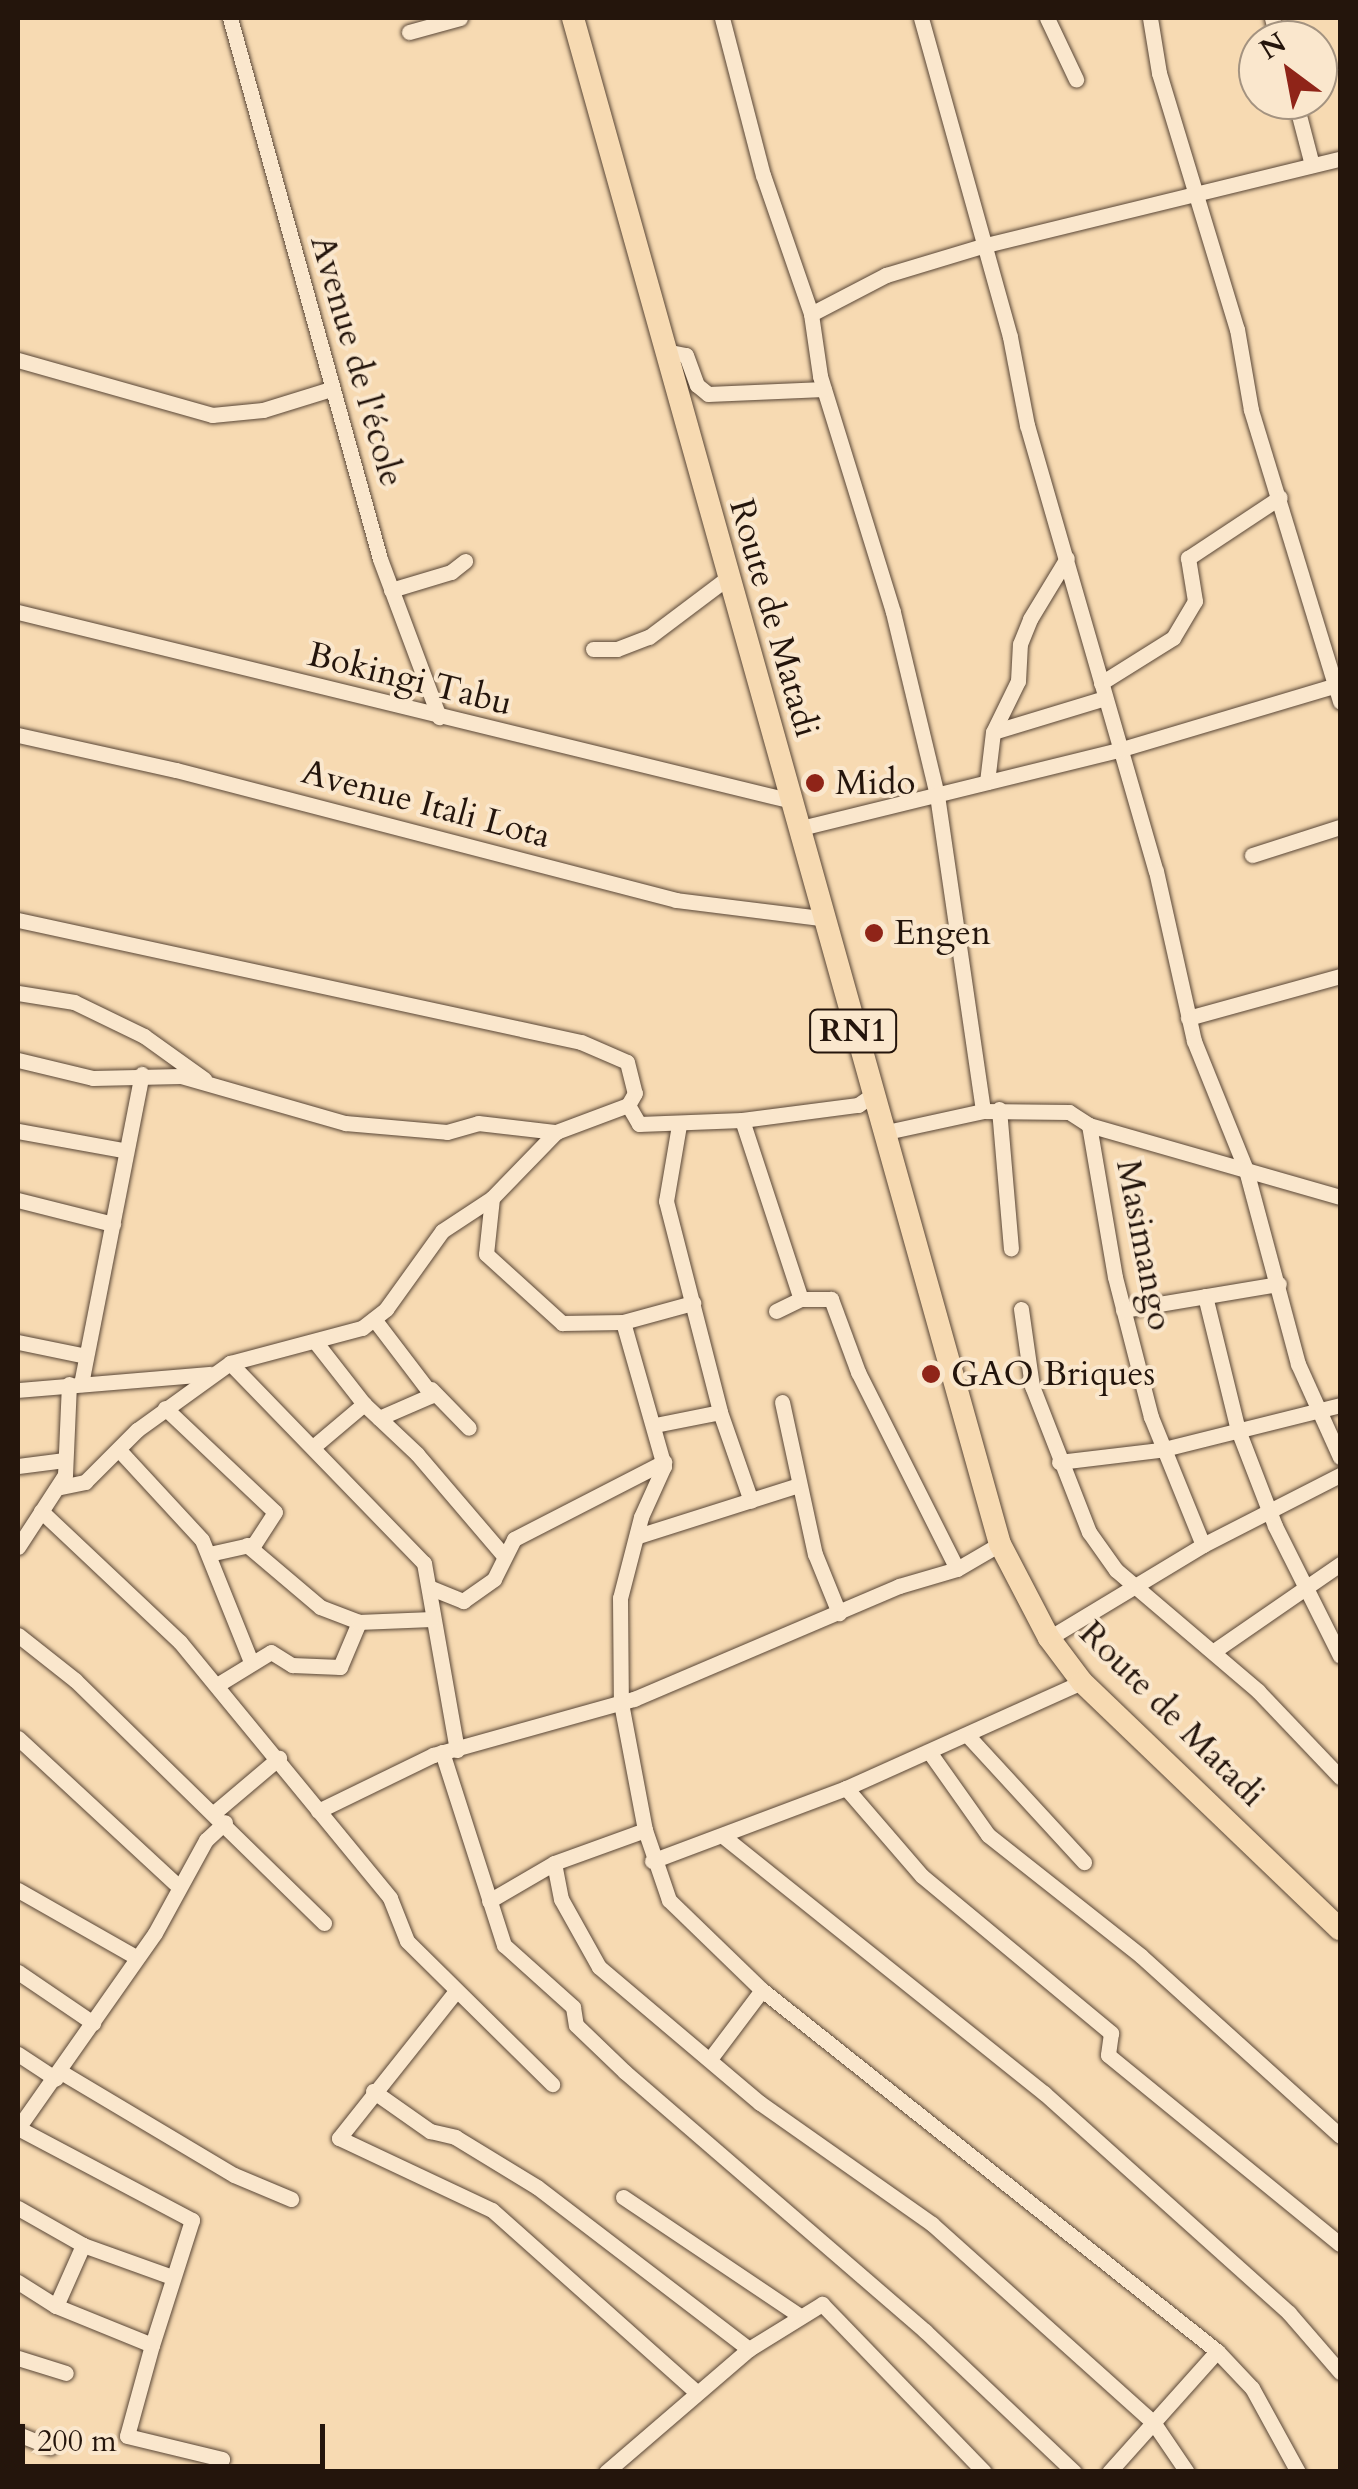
<!DOCTYPE html>
<meta charset="utf-8">
<style>
body{margin:0}
#map{position:relative;width:1358px;height:2489px;overflow:hidden;background:#f7dab2;font-family:Cardo,serif}
div>[style]{position:absolute}
[style*='--x']{left:calc(var(--x)*1px);top:calc(var(--y)*1px);width:calc(var(--w)*1px);rotate:calc(var(--a)*1deg)}
.roads{filter:drop-shadow(0 0 2px #594636) drop-shadow(0 0 2px #594636)}
.minor>*{height:15px;margin:-7.5px;padding:0 7.5px;transform-origin:7.5px;border-radius:7.5px;background:#fae7cd}
.highway>*{height:22px;margin:-11px;padding:0 11px;transform-origin:11px;border-radius:11px;background:#f7dab2}
.dots>*{width:28px;height:28px;translate:-50% -50%;box-sizing:border-box;border:5px solid #fae7cd;border-radius:50%}
span{translate:-50% -50%;white-space:nowrap;text-align:center;line-height:1.15;-webkit-text-stroke:8px #fae7cd;paint-order:stroke}
.shield-label span{padding:2px 8px;background:#fae7cd;border:2px solid;border-radius:8px;-webkit-text-stroke-width:0}
.shield-label{font-size:32px;color:#24150c;font-weight:700}
.street-label{font-size:35px;color:#24150c}
.poi-label{font-size:35px;color:#24150c}
.left{translate:0 -50%;text-align:left}
.frame{position:absolute;inset:0;border:20px solid #24150c;pointer-events:none}
.north{position:absolute;left:1238px;top:20px;width:100px;height:100px;box-sizing:border-box;background:#fae7cd;border:2px solid #a49380;border-radius:50%;rotate:328deg;font-size:28px;font-weight:700;line-height:40px;text-align:center;color:#24150c}
.north::after{content:'';display:block;margin:auto;width:35px;height:45px;background:#8f2418;clip-path:polygon(50% 0,100% 100%,50% 72%,0 100%)}
.scale{position:absolute;left:20px;top:2424px;width:305px;height:45px;box-sizing:border-box;border:5px solid #24150c;border-top:0;padding-left:12px;font-size:30px;line-height:35px;white-space:nowrap;color:#24150c;-webkit-text-stroke:8px #fae7cd;paint-order:stroke}
</style>
<div id="map">
<div class="roads">
<div class="minor">
<div style="--x:230;--y:18;--w:561;--a:74.5"></div>
<div style="--x:380;--y:559;--w:169;--a:69.5"></div>
<div style="--x:722;--y:18;--w:162;--a:75.4"></div>
<div style="--x:763;--y:175;--w:147;--a:70.9"></div>
<div style="--x:811;--y:314;--w:63;--a:81.7"></div>
<div style="--x:820;--y:376;--w:247;--a:72.8"></div>
<div style="--x:893;--y:612;--w:188;--a:76.5"></div>
<div style="--x:937;--y:795;--w:319;--a:81.7"></div>
<div style="--x:921;--y:18;--w:331;--a:74.4"></div>
<div style="--x:1010;--y:337;--w:90;--a:79.1"></div>
<div style="--x:1027;--y:425;--w:464;--a:73.9"></div>
<div style="--x:1156;--y:871;--w:174;--a:77.4"></div>
<div style="--x:1194;--y:1041;--w:139;--a:68"></div>
<div style="--x:1246;--y:1170;--w:201;--a:75"></div>
<div style="--x:1298;--y:1364;--w:102;--a:65.7"></div>
<div style="--x:1047;--y:18;--w:68;--a:64.6"></div>
<div style="--x:1150;--y:18;--w:56;--a:80.7"></div>
<div style="--x:1159;--y:73;--w:268;--a:73.1"></div>
<div style="--x:1237;--y:329;--w:82;--a:80.2"></div>
<div style="--x:1251;--y:410;--w:305;--a:73"></div>
<div style="--x:1272;--y:18;--w:23;--a:75"></div>
<div style="--x:409;--y:32;--w:53;--a:-15.4"></div>
<div style="--x:1295;--y:100;--w:67;--a:75.3"></div>
<div style="--x:811;--y:314;--w:85;--a:-27.5"></div>
<div style="--x:886;--y:275;--w:100;--a:-16.8"></div>
<div style="--x:982;--y:246;--w:368;--a:-13.7"></div>
<div style="--x:665;--y:351;--w:21;--a:11"></div>
<div style="--x:686;--y:355;--w:32;--a:70"></div>
<div style="--x:697;--y:385;--w:14;--a:39"></div>
<div style="--x:708;--y:394;--w:116;--a:-2.5"></div>
<div style="--x:18;--y:360;--w:202;--a:15.8"></div>
<div style="--x:212;--y:415;--w:51;--a:-5.6"></div>
<div style="--x:263;--y:410;--w:71;--a:-17.2"></div>
<div style="--x:391;--y:590;--w:63;--a:-16.7"></div>
<div style="--x:451;--y:572;--w:18;--a:-38"></div>
<div style="--x:18;--y:612;--w:793;--a:13.72"></div>
<div style="--x:593;--y:649;--w:24;--a:0"></div>
<div style="--x:617;--y:649;--w:34;--a:-21"></div>
<div style="--x:649;--y:637;--w:96;--a:-37"></div>
<div style="--x:1101;--y:683;--w:85;--a:-32"></div>
<div style="--x:1173;--y:638;--w:43;--a:-59.3"></div>
<div style="--x:1195;--y:601;--w:44;--a:-99.2"></div>
<div style="--x:1188;--y:558;--w:110;--a:-33.5"></div>
<div style="--x:993;--y:732;--w:57;--a:-63.9"></div>
<div style="--x:1018;--y:681;--w:37;--a:-87"></div>
<div style="--x:1020;--y:644;--w:27;--a:-68"></div>
<div style="--x:1030;--y:619;--w:71;--a:-58.8"></div>
<div style="--x:18;--y:735;--w:162;--a:12.5"></div>
<div style="--x:176;--y:770;--w:517;--a:14.57"></div>
<div style="--x:676;--y:900;--w:146;--a:7.1"></div>
<div style="--x:987;--y:782;--w:50;--a:-83.2"></div>
<div style="--x:993;--y:732;--w:117;--a:-16.9"></div>
<div style="--x:797;--y:829;--w:335;--a:-13.8"></div>
<div style="--x:1122;--y:749;--w:227;--a:-16.6"></div>
<div style="--x:1252;--y:855;--w:92;--a:-17.7"></div>
<div style="--x:18;--y:920;--w:576;--a:12.23"></div>
<div style="--x:581;--y:1042;--w:50;--a:23.5"></div>
<div style="--x:627;--y:1062;--w:32;--a:76"></div>
<div style="--x:635;--y:1093;--w:14;--a:120"></div>
<div style="--x:628;--y:1105;--w:22;--a:60"></div>
<div style="--x:639;--y:1124;--w:103;--a:-2.2"></div>
<div style="--x:742;--y:1120;--w:117;--a:-7.4"></div>
<div style="--x:858;--y:1105;--w:16;--a:-35"></div>
<div style="--x:18;--y:993;--w:57;--a:9.1"></div>
<div style="--x:74;--y:1002;--w:78;--a:25.9"></div>
<div style="--x:144;--y:1036;--w:74;--a:35.6"></div>
<div style="--x:1188;--y:1018;--w:158;--a:-15.4"></div>
<div style="--x:18;--y:1060;--w:77;--a:13.5"></div>
<div style="--x:93;--y:1078;--w:88;--a:-1.3"></div>
<div style="--x:181;--y:1076;--w:171;--a:16"></div>
<div style="--x:345;--y:1123;--w:102;--a:5"></div>
<div style="--x:447;--y:1132;--w:32;--a:-16"></div>
<div style="--x:478;--y:1123;--w:79;--a:6.6"></div>
<div style="--x:999;--y:1109;--w:140;--a:85.1"></div>
<div style="--x:742;--y:1120;--w:188;--a:71.8"></div>
<div style="--x:679;--y:1125;--w:77;--a:99.7"></div>
<div style="--x:666;--y:1201;--w:218;--a:75.6"></div>
<div style="--x:1089;--y:1125;--w:154;--a:80.3"></div>
<div style="--x:1115;--y:1277;--w:145;--a:75.6"></div>
<div style="--x:1151;--y:1417;--w:138;--a:67.9"></div>
<div style="--x:18;--y:1131;--w:107;--a:10.3"></div>
<div style="--x:882;--y:1133;--w:103;--a:-12.3"></div>
<div style="--x:983;--y:1111;--w:86;--a:0.7"></div>
<div style="--x:1069;--y:1112;--w:24;--a:33"></div>
<div style="--x:1089;--y:1125;--w:261;--a:16"></div>
<div style="--x:492;--y:1198;--w:56;--a:96.1"></div>
<div style="--x:486;--y:1254;--w:103;--a:42.2"></div>
<div style="--x:562;--y:1323;--w:61;--a:-0.9"></div>
<div style="--x:623;--y:1322;--w:73;--a:-15.2"></div>
<div style="--x:18;--y:1200;--w:98;--a:14.2"></div>
<div style="--x:1205;--y:1296;--w:138;--a:76.2"></div>
<div style="--x:1238;--y:1430;--w:103;--a:68.9"></div>
<div style="--x:1275;--y:1526;--w:145;--a:63.4"></div>
<div style="--x:1021;--y:1309;--w:78;--a:81.9"></div>
<div style="--x:1032;--y:1386;--w:157;--a:68.7"></div>
<div style="--x:1089;--y:1532;--w:47;--a:54.6"></div>
<div style="--x:1116;--y:1570;--w:187;--a:40.4"></div>
<div style="--x:1258;--y:1691;--w:119;--a:46.4"></div>
<div style="--x:1123;--y:1310;--w:158;--a:-9.5"></div>
<div style="--x:776;--y:1311;--w:28;--a:-26"></div>
<div style="--x:801;--y:1299;--w:30;--a:0"></div>
<div style="--x:831;--y:1299;--w:78;--a:69.7"></div>
<div style="--x:858;--y:1372;--w:220;--a:63.3"></div>
<div style="--x:374;--y:1319;--w:96;--a:52.7"></div>
<div style="--x:432;--y:1395;--w:58;--a:156.5"></div>
<div style="--x:623;--y:1322;--w:150;--a:74.1"></div>
<div style="--x:664;--y:1466;--w:56;--a:114.3"></div>
<div style="--x:641;--y:1517;--w:84;--a:104.5"></div>
<div style="--x:620;--y:1598;--w:105;--a:89.5"></div>
<div style="--x:621;--y:1703;--w:129;--a:79.3"></div>
<div style="--x:645;--y:1830;--w:74;--a:71.1"></div>
<div style="--x:669;--y:1900;--w:129;--a:44.1"></div>
<div style="--x:762;--y:1990;--w:581;--a:38.43"></div>
<div style="--x:1217;--y:2351;--w:51;--a:46.6"></div>
<div style="--x:1252;--y:2388;--w:96;--a:61.3"></div>
<div style="--x:18;--y:1342;--w:69;--a:11.6"></div>
<div style="--x:317;--y:1344;--w:76;--a:51.9"></div>
<div style="--x:364;--y:1404;--w:73;--a:43.3"></div>
<div style="--x:417;--y:1454;--w:134;--a:49.5"></div>
<div style="--x:230;--y:1363;--w:279;--a:45.9"></div>
<div style="--x:424;--y:1563;--w:190;--a:80"></div>
<div style="--x:81;--y:1384;--w:316;--a:-78.9"></div>
<div style="--x:431;--y:1389;--w:54;--a:45.7"></div>
<div style="--x:18;--y:1390;--w:193;--a:-4.8"></div>
<div style="--x:782;--y:1402;--w:156;--a:77.8"></div>
<div style="--x:815;--y:1554;--w:64;--a:67.9"></div>
<div style="--x:165;--y:1408;--w:151;--a:43.4"></div>
<div style="--x:275;--y:1512;--w:38;--a:123"></div>
<div style="--x:254;--y:1544;--w:46;--a:167.5"></div>
<div style="--x:655;--y:1425;--w:66;--a:-11.3"></div>
<div style="--x:720;--y:1412;--w:94;--a:70.8"></div>
<div style="--x:313;--y:1447;--w:67;--a:-40.1"></div>
<div style="--x:119;--y:1450;--w:122;--a:47.3"></div>
<div style="--x:202;--y:1540;--w:131;--a:68.1"></div>
<div style="--x:1059;--y:1462;--w:102;--a:-6.8"></div>
<div style="--x:1160;--y:1450;--w:186;--a:-14"></div>
<div style="--x:18;--y:1466;--w:47;--a:-7.3"></div>
<div style="--x:61;--y:1487;--w:25;--a:-12"></div>
<div style="--x:85;--y:1482;--w:74;--a:-45"></div>
<div style="--x:137;--y:1430;--w:115;--a:-35.8"></div>
<div style="--x:230;--y:1363;--w:137;--a:-14.9"></div>
<div style="--x:362;--y:1328;--w:31;--a:-38"></div>
<div style="--x:386;--y:1309;--w:96;--a:-54.3"></div>
<div style="--x:442;--y:1231;--w:60;--a:-33.4"></div>
<div style="--x:492;--y:1198;--w:92;--a:-45.9"></div>
<div style="--x:556;--y:1132;--w:77;--a:-20.6"></div>
<div style="--x:41;--y:1511;--w:191;--a:43.3"></div>
<div style="--x:180;--y:1642;--w:331;--a:50.6"></div>
<div style="--x:390;--y:1898;--w:46;--a:68.4"></div>
<div style="--x:407;--y:1941;--w:204;--a:44.6"></div>
<div style="--x:638;--y:1536;--w:169;--a:-17.6"></div>
<div style="--x:247;--y:1545;--w:96;--a:40.3"></div>
<div style="--x:320;--y:1607;--w:42;--a:21"></div>
<div style="--x:18;--y:1547;--w:86;--a:-56.9"></div>
<div style="--x:65;--y:1475;--w:91;--a:-87.5"></div>
<div style="--x:431;--y:1588;--w:35;--a:22"></div>
<div style="--x:463;--y:1601;--w:38;--a:-35"></div>
<div style="--x:494;--y:1579;--w:45;--a:-63.4"></div>
<div style="--x:514;--y:1539;--w:169;--a:-27.2"></div>
<div style="--x:18;--y:1635;--w:73;--a:38.3"></div>
<div style="--x:75;--y:1680;--w:348;--a:44.3"></div>
<div style="--x:1049;--y:1638;--w:180;--a:-31.1"></div>
<div style="--x:1203;--y:1545;--w:154;--a:-27.1"></div>
<div style="--x:1214;--y:1651;--w:153;--a:-34.6"></div>
<div style="--x:217;--y:1685;--w:63;--a:-31.4"></div>
<div style="--x:271;--y:1652;--w:25;--a:32"></div>
<div style="--x:292;--y:1665;--w:48;--a:2.4"></div>
<div style="--x:340;--y:1667;--w:49;--a:-67.1"></div>
<div style="--x:359;--y:1622;--w:72;--a:-2.4"></div>
<div style="--x:969;--y:1737;--w:170;--a:47.4"></div>
<div style="--x:18;--y:1738;--w:218;--a:42.8"></div>
<div style="--x:442;--y:1752;--w:203;--a:72.2"></div>
<div style="--x:504;--y:1945;--w:93;--a:41.9"></div>
<div style="--x:573;--y:2007;--w:18;--a:81"></div>
<div style="--x:576;--y:2025;--w:68;--a:43.8"></div>
<div style="--x:625;--y:2072;--w:396;--a:40.8"></div>
<div style="--x:925;--y:2331;--w:205;--a:43.4"></div>
<div style="--x:930;--y:1753;--w:100;--a:54.7"></div>
<div style="--x:988;--y:1835;--w:195;--a:38.3"></div>
<div style="--x:1141;--y:1956;--w:268;--a:42.1"></div>
<div style="--x:846;--y:1788;--w:116;--a:49.2"></div>
<div style="--x:922;--y:1876;--w:246;--a:39.7"></div>
<div style="--x:1111;--y:2033;--w:22;--a:98"></div>
<div style="--x:1108;--y:2055;--w:299;--a:39.2"></div>
<div style="--x:318;--y:1811;--w:128;--a:-26"></div>
<div style="--x:433;--y:1755;--w:209;--a:-15.6"></div>
<div style="--x:634;--y:1699;--w:288;--a:-23.1"></div>
<div style="--x:899;--y:1586;--w:60;--a:-16.3"></div>
<div style="--x:957;--y:1569;--w:50;--a:-30.2"></div>
<div style="--x:215;--y:1812;--w:84;--a:-40.2"></div>
<div style="--x:723;--y:1836;--w:411;--a:38.7"></div>
<div style="--x:1044;--y:2093;--w:329;--a:41.9"></div>
<div style="--x:1289;--y:2313;--w:78;--a:49.2"></div>
<div style="--x:652;--y:1861;--w:207;--a:-20.6"></div>
<div style="--x:846;--y:1788;--w:259;--a:-24.2"></div>
<div style="--x:554;--y:1863;--w:37;--a:79"></div>
<div style="--x:561;--y:1899;--w:78;--a:60.8"></div>
<div style="--x:599;--y:1967;--w:211;--a:40.2"></div>
<div style="--x:760;--y:2103;--w:210;--a:35.1"></div>
<div style="--x:932;--y:2224;--w:297;--a:41.9"></div>
<div style="--x:1153;--y:2422;--w:60;--a:55.8"></div>
<div style="--x:18;--y:1890;--w:136;--a:29.6"></div>
<div style="--x:489;--y:1901;--w:75;--a:-30.3"></div>
<div style="--x:554;--y:1863;--w:97;--a:-19.9"></div>
<div style="--x:18;--y:1972;--w:91;--a:34.2"></div>
<div style="--x:456;--y:1991;--w:188;--a:128.5"></div>
<div style="--x:339;--y:2138;--w:169;--a:25.2"></div>
<div style="--x:492;--y:2210;--w:273;--a:41.7"></div>
<div style="--x:18;--y:2054;--w:45;--a:33.3"></div>
<div style="--x:710;--y:2059;--w:86;--a:-53"></div>
<div style="--x:61;--y:2072;--w:201;--a:30.8"></div>
<div style="--x:234;--y:2175;--w:62;--a:22.8"></div>
<div style="--x:373;--y:2091;--w:70;--a:35.1"></div>
<div style="--x:430;--y:2131;--w:26;--a:13"></div>
<div style="--x:455;--y:2137;--w:96;--a:31.4"></div>
<div style="--x:537;--y:2187;--w:267;--a:37.4"></div>
<div style="--x:18;--y:2128;--w:197;--a:27.9"></div>
<div style="--x:192;--y:2220;--w:131;--a:107.7"></div>
<div style="--x:152;--y:2345;--w:104;--a:-157.9"></div>
<div style="--x:18;--y:2128;--w:238;--a:-54.9"></div>
<div style="--x:155;--y:1933;--w:106;--a:-61.3"></div>
<div style="--x:206;--y:1840;--w:26;--a:-43"></div>
<div style="--x:623;--y:2197;--w:210;--a:33.9"></div>
<div style="--x:18;--y:2208;--w:75;--a:29.6"></div>
<div style="--x:83;--y:2245;--w:95;--a:19.8"></div>
<div style="--x:18;--y:2282;--w:45;--a:32.3"></div>
<div style="--x:56;--y:2306;--w:67;--a:-66.1"></div>
<div style="--x:152;--y:2345;--w:94;--a:105.4"></div>
<div style="--x:127;--y:2436;--w:98;--a:13.6"></div>
<div style="--x:18;--y:2358;--w:50;--a:17.4"></div>
<div style="--x:18;--y:2434;--w:35;--a:22"></div>
<div style="--x:606;--y:2472;--w:189;--a:-40.7"></div>
<div style="--x:749;--y:2349;--w:86;--a:-31.7"></div>
<div style="--x:822;--y:2304;--w:233;--a:46"></div>
<div style="--x:1109;--y:2472;--w:162;--a:-48.2"></div>
</div>
<div class="highway">
<div style="--x:573;--y:18;--w:1585;--a:74.37"></div>
<div style="--x:1000;--y:1544;--w:106;--a:62.5"></div>
<div style="--x:1049;--y:1638;--w:55;--a:53.1"></div>
<div style="--x:1082;--y:1682;--w:357;--a:43.8"></div>
</div>
</div>
<div class="dots">
<div style="left:815px;top:783px;background:#8f2418"></div>
<div style="left:874px;top:933px;background:#8f2418"></div>
<div style="left:931px;top:1374px;background:#8f2418"></div>
</div>
<div class="shield-label">
<span style="left:853px;top:1031px">RN1</span>
</div>
<div class="street-label">
<span style="left:357px;top:361px;rotate:74deg">Avenue de l'école</span>
<span style="left:774px;top:618px;rotate:74deg">Route de Matadi</span>
<span style="left:410px;top:679px;rotate:14deg">Bokingi Tabu</span>
<span style="left:426px;top:804px;rotate:15deg">Avenue Itali Lota</span>
<span style="left:1144px;top:1245px;rotate:79deg">Masimango</span>
<span style="left:1172px;top:1714px;rotate:45deg">Route de Matadi</span>
</div>
<div class="poi-label">
<span class="left" style="left:835px;top:783px">Mido</span>
<span class="left" style="left:894px;top:933px">Engen</span>
<span class="left" style="left:951px;top:1374px">GAO Briques</span>
</div>
<div class="frame"></div>
<div class="north">N</div>
<div class="scale">200 m</div>
</div>
